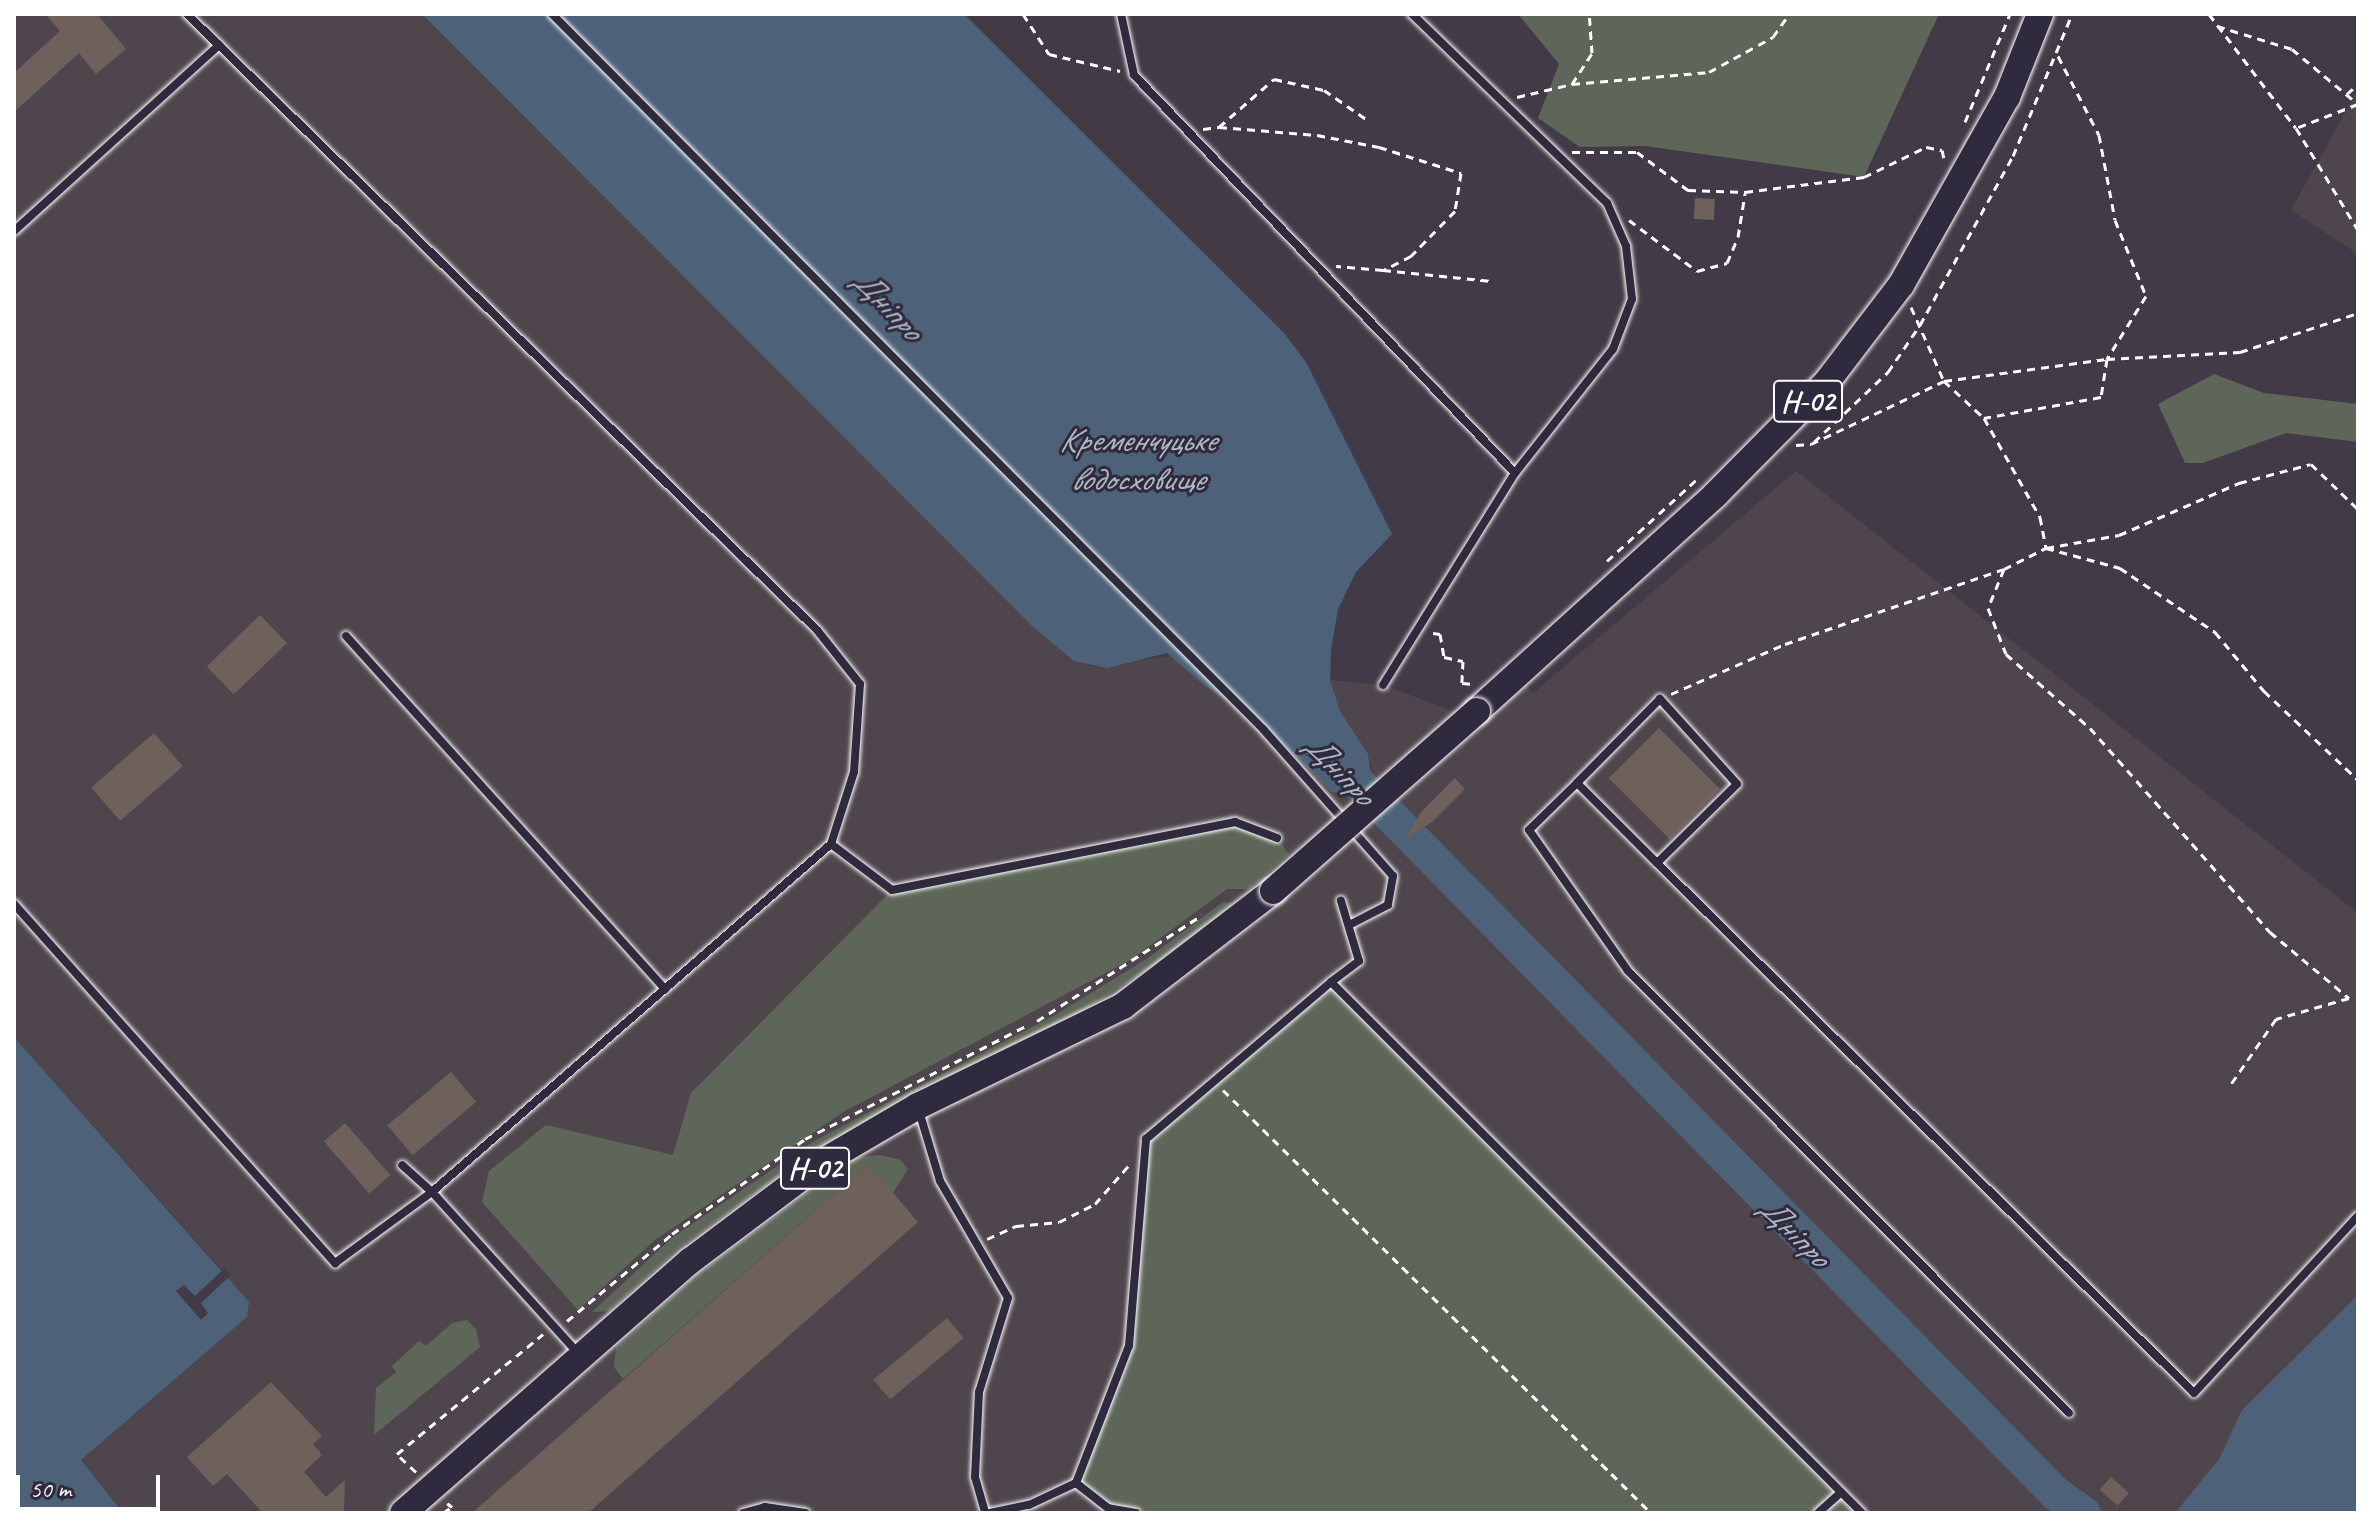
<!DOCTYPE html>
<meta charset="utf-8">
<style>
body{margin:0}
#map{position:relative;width:2372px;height:1527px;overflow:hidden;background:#423a46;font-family:Caveat,sans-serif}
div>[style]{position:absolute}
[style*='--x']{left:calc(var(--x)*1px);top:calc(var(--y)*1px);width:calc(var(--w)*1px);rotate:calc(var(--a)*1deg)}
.built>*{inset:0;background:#4f464d}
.green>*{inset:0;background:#5e665a}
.water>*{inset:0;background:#4d6278}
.pier>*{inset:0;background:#423a46}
.river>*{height:34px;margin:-17px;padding:0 17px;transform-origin:17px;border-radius:17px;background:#4d6278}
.building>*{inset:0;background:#6e615c;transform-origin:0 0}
.path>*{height:3px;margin-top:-1.5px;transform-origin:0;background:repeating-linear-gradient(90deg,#fff 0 8px,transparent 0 14px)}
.roads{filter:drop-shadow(0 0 2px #fff) drop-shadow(0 0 2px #fff)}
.service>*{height:8px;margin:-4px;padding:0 4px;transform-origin:4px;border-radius:4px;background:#2f2a3d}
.primary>*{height:26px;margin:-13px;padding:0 13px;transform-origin:13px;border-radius:13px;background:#2f2a3d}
.bridges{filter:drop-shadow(0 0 2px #fff) drop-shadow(0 0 2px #fff)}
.primary-bridge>*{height:26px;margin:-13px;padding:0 13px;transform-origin:13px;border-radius:13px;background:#2f2a3d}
span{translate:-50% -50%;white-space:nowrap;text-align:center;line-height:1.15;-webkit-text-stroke:6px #2f2a3d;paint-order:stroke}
.shield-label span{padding:2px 6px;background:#2f2a3d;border:2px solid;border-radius:6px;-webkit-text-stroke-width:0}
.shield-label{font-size:30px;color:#fff;font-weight:700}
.water-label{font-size:34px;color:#afb8c2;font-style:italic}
.frame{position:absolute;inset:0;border:16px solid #fff;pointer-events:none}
.scale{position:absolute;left:16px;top:1475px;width:144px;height:36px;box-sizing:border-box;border:4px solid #fff;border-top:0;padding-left:10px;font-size:24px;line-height:28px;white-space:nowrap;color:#fff;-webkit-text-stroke:6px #2f2a3d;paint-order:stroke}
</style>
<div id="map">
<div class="built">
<div style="clip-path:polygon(14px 14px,422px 14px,1032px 626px,1089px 666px,1173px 656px,1205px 686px,1262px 723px,1341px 796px,1372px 766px,1341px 713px,1330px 680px,1383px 685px,1450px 710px,1477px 711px,1517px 675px,1533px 693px,1796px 471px,2358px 913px,2358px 1295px,2242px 1410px,2219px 1459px,2175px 1513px,123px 1513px,81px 1460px,247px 1317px,228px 1277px,14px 1037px)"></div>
<div style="clip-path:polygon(2358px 90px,2358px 254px,2291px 210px)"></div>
</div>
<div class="green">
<div style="clip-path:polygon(1518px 14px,1939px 14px,1864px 177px,1645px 146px,1580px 147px,1538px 118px,1559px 64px)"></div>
<div style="clip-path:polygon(2214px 374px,2264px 393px,2358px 404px,2358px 442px,2286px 433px,2203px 463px,2185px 463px,2158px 404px)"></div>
<div style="clip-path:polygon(1235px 822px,1277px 838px,1289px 854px,1249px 889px,1227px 889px,1132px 959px,845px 1111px,655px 1240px,578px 1310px,482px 1202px,489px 1171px,546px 1125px,673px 1155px,691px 1093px,892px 890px)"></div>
<div style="clip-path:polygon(1223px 902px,1233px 903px,1177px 951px,1055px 1028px,802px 1159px,678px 1249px,609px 1311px,592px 1312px,673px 1237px,814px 1141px,1055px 1015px,1148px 958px)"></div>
<div style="clip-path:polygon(1331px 982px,1862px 1513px,1136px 1513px,1108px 1508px,1076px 1483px,1129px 1346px,1146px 1139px)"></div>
<div style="clip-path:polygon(878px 1155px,899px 1159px,908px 1169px,893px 1193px,867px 1165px,623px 1379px,614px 1367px,616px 1348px,694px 1277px,855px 1158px)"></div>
<div style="clip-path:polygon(467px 1320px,476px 1329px,480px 1347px,374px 1435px,376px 1388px,396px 1372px,392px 1366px,419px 1341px,426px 1346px,452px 1323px)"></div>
</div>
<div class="water">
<div style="clip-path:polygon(422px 14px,964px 14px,1284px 333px,1306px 362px,1392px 534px,1356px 572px,1338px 609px,1331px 650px,1330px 680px,1341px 713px,1368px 754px,1371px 777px,1352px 795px,1332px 792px,1262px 723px,1205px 686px,1167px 653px,1107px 668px,1074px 661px,1032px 626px)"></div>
<div style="clip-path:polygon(14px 1037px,249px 1302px,247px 1317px,81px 1460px,123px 1513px,14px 1513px)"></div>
<div style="clip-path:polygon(2358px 1295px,2358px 1513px,2175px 1513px,2219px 1459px,2242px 1410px)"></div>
</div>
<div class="pier">
<div style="clip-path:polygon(225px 1268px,231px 1275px,201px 1303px,208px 1313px,201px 1320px,176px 1291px,184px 1285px,195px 1296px)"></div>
</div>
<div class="river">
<div style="--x:1331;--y:755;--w:1034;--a:45.55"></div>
<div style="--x:2055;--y:1493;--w:35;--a:35"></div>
</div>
<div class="building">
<div style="clip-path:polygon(45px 14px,97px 14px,126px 49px,96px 74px,79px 53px,14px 112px,14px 73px,60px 31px)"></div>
<div style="left:1695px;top:198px;width:20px;height:21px;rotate:3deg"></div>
<div style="left:260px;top:615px;width:39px;height:74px;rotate:46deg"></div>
<div style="left:1659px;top:728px;width:86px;height:71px;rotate:45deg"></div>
<div style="left:154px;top:733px;width:44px;height:83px;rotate:49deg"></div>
<div style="clip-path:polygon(1455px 778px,1465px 789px,1432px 822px,1406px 838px,1421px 812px)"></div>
<div style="left:451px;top:1072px;width:39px;height:83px;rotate:50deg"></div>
<div style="left:345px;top:1123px;width:69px;height:28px;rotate:49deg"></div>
<div style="clip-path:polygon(868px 1164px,918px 1222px,588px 1513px,472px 1513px)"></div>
<div style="left:947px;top:1318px;width:26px;height:96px;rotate:50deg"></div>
<div style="clip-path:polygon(271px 1382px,322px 1436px,313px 1444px,322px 1455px,304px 1472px,326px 1497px,345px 1480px,344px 1513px,263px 1513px,227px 1474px,213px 1486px,187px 1457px)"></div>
<div style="left:2111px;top:1477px;width:24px;height:17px;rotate:42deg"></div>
</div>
<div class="path">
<div style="--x:1023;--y:14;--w:48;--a:57"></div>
<div style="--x:1049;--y:54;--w:73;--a:13.5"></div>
<div style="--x:2209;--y:14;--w:143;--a:52.7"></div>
<div style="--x:2296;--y:128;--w:119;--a:58.7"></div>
<div style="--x:2217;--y:26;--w:78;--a:17"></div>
<div style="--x:2292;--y:49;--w:86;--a:39.8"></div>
<div style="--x:2358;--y:104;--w:66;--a:158.8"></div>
<div style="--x:2058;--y:56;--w:89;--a:62.6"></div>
<div style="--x:2099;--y:135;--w:86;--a:79.3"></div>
<div style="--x:2115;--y:220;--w:82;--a:67.8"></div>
<div style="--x:2146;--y:296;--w:74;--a:121.8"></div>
<div style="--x:2107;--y:359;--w:38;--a:99"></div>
<div style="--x:2101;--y:397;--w:119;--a:169.8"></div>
<div style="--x:1984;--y:418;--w:114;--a:60.5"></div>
<div style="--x:2040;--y:517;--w:32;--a:79"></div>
<div style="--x:2046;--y:548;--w:74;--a:-10.1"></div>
<div style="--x:2119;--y:535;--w:131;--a:-23.4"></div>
<div style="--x:2239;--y:483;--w:74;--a:-14.8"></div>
<div style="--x:2311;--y:464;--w:65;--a:43.8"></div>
<div style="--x:1572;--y:84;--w:37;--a:-57"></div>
<div style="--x:1592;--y:53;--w:39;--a:-94"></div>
<div style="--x:2347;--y:94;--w:15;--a:-42"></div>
<div style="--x:1517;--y:97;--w:57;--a:-13.3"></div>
<div style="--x:1572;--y:84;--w:138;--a:-5"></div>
<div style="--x:1709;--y:72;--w:73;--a:-28.7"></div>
<div style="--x:1773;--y:37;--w:28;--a:-55"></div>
<div style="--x:1965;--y:122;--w:117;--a:-67.4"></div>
<div style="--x:1219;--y:127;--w:98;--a:4.7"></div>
<div style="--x:1317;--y:135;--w:63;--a:11"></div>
<div style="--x:1379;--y:147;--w:86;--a:17.6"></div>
<div style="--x:1461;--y:173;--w:38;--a:99"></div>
<div style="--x:1455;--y:211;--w:63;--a:134.4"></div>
<div style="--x:1411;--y:256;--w:31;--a:153"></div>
<div style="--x:1383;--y:270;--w:47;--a:-175.1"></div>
<div style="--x:1203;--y:129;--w:16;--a:-7"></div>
<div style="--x:1219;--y:127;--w:73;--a:-41.1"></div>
<div style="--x:1274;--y:79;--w:51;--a:12.4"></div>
<div style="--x:1324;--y:90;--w:55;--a:34.6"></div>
<div style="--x:1572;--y:152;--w:65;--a:0"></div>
<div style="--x:1637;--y:152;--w:64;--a:36.7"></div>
<div style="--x:1688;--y:190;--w:57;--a:2"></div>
<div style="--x:1745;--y:192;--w:120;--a:-7.2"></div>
<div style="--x:1864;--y:177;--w:69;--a:-25.8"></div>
<div style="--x:1926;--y:147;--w:16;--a:11"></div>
<div style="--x:1942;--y:150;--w:9;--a:77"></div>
<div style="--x:1629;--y:220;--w:85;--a:36.9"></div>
<div style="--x:1697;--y:271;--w:31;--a:-15"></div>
<div style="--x:1727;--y:263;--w:28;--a:-67"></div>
<div style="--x:1738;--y:237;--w:44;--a:-80.8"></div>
<div style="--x:1383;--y:270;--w:109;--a:5.8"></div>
<div style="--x:1911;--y:307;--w:81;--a:66"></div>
<div style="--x:1944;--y:381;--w:54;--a:42.8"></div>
<div style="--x:1814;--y:442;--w:102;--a:-43.4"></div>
<div style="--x:1888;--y:372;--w:57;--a:-55.8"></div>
<div style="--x:1920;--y:325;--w:193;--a:-61.2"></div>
<div style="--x:2013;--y:156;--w:154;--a:-67.4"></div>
<div style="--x:1796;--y:445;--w:15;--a:-4"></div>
<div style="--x:1811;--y:444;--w:147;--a:-25.3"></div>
<div style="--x:1944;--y:381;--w:164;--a:-7.7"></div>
<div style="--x:2107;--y:359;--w:133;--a:-3"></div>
<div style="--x:2240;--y:352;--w:124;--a:-18.3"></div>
<div style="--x:1607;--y:561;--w:120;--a:-42.3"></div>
<div style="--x:2004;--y:569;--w:42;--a:112.3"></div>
<div style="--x:1988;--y:608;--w:49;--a:68.6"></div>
<div style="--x:2006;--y:654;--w:112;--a:41.4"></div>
<div style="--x:2090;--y:728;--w:272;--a:48.6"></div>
<div style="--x:2270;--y:932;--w:103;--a:39.9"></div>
<div style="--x:2349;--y:998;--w:76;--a:164"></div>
<div style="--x:2276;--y:1019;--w:83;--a:124.7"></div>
<div style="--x:1433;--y:633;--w:7;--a:8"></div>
<div style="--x:1440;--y:634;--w:23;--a:80"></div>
<div style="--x:1444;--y:657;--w:19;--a:12"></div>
<div style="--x:1463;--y:661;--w:22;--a:93"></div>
<div style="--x:1462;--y:683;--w:12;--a:5"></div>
<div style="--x:1671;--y:694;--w:124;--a:-23.7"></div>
<div style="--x:1785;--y:644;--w:231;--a:-18.9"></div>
<div style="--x:2004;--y:569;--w:47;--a:-26.6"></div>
<div style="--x:2046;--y:548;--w:77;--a:15.1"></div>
<div style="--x:2120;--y:568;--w:115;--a:34"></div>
<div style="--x:2215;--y:632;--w:77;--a:50.3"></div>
<div style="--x:2264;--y:691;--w:129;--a:43.4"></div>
<div style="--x:1037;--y:1021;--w:196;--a:-32.7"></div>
<div style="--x:1223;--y:1090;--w:602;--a:44.66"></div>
<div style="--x:987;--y:1239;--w:32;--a:-24"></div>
<div style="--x:1016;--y:1226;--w:43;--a:-5.3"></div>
<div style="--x:1059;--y:1222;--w:40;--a:-26.6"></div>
<div style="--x:1095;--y:1204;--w:53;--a:-48.8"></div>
<div style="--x:567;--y:1321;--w:136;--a:-39.6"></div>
<div style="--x:672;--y:1234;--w:163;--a:-35.5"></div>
<div style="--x:805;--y:1139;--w:248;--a:-27.1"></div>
<div style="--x:416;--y:1472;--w:26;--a:-137"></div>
<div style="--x:397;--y:1454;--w:189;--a:-39.4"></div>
<div style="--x:443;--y:1513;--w:11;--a:-34"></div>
<div style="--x:452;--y:1507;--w:6;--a:-141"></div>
</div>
<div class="roads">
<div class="service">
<div style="--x:187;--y:14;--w:881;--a:44.36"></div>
<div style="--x:817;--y:630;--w:69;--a:51.5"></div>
<div style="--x:860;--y:684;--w:88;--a:93.9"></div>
<div style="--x:854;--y:772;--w:76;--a:107.7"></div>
<div style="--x:831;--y:844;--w:529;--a:138.91"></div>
<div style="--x:432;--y:1192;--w:216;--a:47.8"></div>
<div style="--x:552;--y:14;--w:1008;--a:45.16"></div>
<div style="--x:1263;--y:729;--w:196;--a:48.5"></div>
<div style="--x:1393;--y:876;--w:29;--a:100"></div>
<div style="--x:1388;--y:905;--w:42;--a:152.8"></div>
<div style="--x:1121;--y:14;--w:62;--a:78"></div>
<div style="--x:1134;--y:75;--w:551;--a:46.25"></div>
<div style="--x:14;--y:231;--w:277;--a:-42.2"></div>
<div style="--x:346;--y:636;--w:476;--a:47.9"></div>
<div style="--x:1383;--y:685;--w:250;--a:-58.1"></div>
<div style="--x:1515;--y:473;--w:158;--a:-51.7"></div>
<div style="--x:1613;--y:349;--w:53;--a:-69.2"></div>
<div style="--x:1632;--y:299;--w:53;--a:-96.5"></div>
<div style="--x:1626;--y:246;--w:47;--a:-113.8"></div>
<div style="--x:1607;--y:203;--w:272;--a:-135.9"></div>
<div style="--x:1577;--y:783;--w:67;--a:135.6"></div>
<div style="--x:1529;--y:830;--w:172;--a:54.9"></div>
<div style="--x:1628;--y:971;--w:624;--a:45.06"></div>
<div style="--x:831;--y:844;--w:76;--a:37"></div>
<div style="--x:892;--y:890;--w:350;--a:-11.2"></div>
<div style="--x:1235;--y:822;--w:45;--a:20.9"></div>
<div style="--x:1657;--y:863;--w:112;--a:-44.6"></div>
<div style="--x:1737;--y:784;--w:115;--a:-132.2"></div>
<div style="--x:1660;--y:699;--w:118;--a:134.7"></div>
<div style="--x:1577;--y:783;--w:113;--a:45"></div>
<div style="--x:1657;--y:863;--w:754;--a:44.62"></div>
<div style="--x:2194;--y:1393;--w:241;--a:-47.2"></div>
<div style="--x:14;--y:904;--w:482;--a:48.2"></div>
<div style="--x:335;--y:1263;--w:120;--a:-36.2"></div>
<div style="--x:432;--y:1192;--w:40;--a:-138"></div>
<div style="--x:1331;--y:982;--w:35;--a:-37"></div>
<div style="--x:1359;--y:961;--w:63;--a:-106.7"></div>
<div style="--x:919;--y:1111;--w:73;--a:73.3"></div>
<div style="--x:940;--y:1181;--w:135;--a:59.8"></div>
<div style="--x:1008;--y:1298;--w:98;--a:107.1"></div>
<div style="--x:979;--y:1392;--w:85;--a:92.7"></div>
<div style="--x:975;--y:1477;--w:37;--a:74"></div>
<div style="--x:743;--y:1513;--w:23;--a:-15"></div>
<div style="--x:765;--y:1507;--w:41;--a:8.3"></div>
<div style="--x:990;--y:1513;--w:40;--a:-12"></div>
<div style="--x:1029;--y:1505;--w:52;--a:-25.1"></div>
<div style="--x:1136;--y:1513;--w:28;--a:-170"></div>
<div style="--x:1108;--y:1508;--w:41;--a:-142"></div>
<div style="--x:1076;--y:1483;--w:147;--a:-68.9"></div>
<div style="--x:1129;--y:1346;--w:208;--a:-85.3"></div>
<div style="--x:1146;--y:1139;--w:243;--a:-40.3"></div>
<div style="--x:1331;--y:982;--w:751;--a:45"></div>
<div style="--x:1818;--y:1513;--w:31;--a:-42"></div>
</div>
<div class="primary">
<div style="--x:1477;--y:711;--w:323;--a:-42.2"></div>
<div style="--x:1716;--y:494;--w:156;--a:-45.3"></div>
<div style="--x:1826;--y:383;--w:123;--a:-52.6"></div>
<div style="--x:1901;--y:285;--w:216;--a:-60.6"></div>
<div style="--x:2007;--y:97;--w:89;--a:-68.3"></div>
<div style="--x:403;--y:1513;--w:382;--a:-41.3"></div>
<div style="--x:690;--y:1261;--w:161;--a:-36.9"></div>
<div style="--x:819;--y:1164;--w:115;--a:-30.4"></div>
<div style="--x:918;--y:1106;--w:228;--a:-26"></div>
<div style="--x:1123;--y:1006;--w:189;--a:-37.5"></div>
</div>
</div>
<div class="bridges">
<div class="primary-bridge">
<div style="--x:1273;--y:891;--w:272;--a:-41.4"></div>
</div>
</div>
<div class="shield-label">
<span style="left:1808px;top:401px">Н-02</span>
<span style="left:815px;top:1168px">Н-02</span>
</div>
<div class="water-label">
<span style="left:888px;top:304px;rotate:46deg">Дніпро</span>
<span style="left:1137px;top:459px">Кременчуцьке<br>водосховище</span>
<span style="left:1340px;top:769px;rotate:46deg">Дніпро</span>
<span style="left:1795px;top:1231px;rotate:45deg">Дніпро</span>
</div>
<div class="frame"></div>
<div class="scale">50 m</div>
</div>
